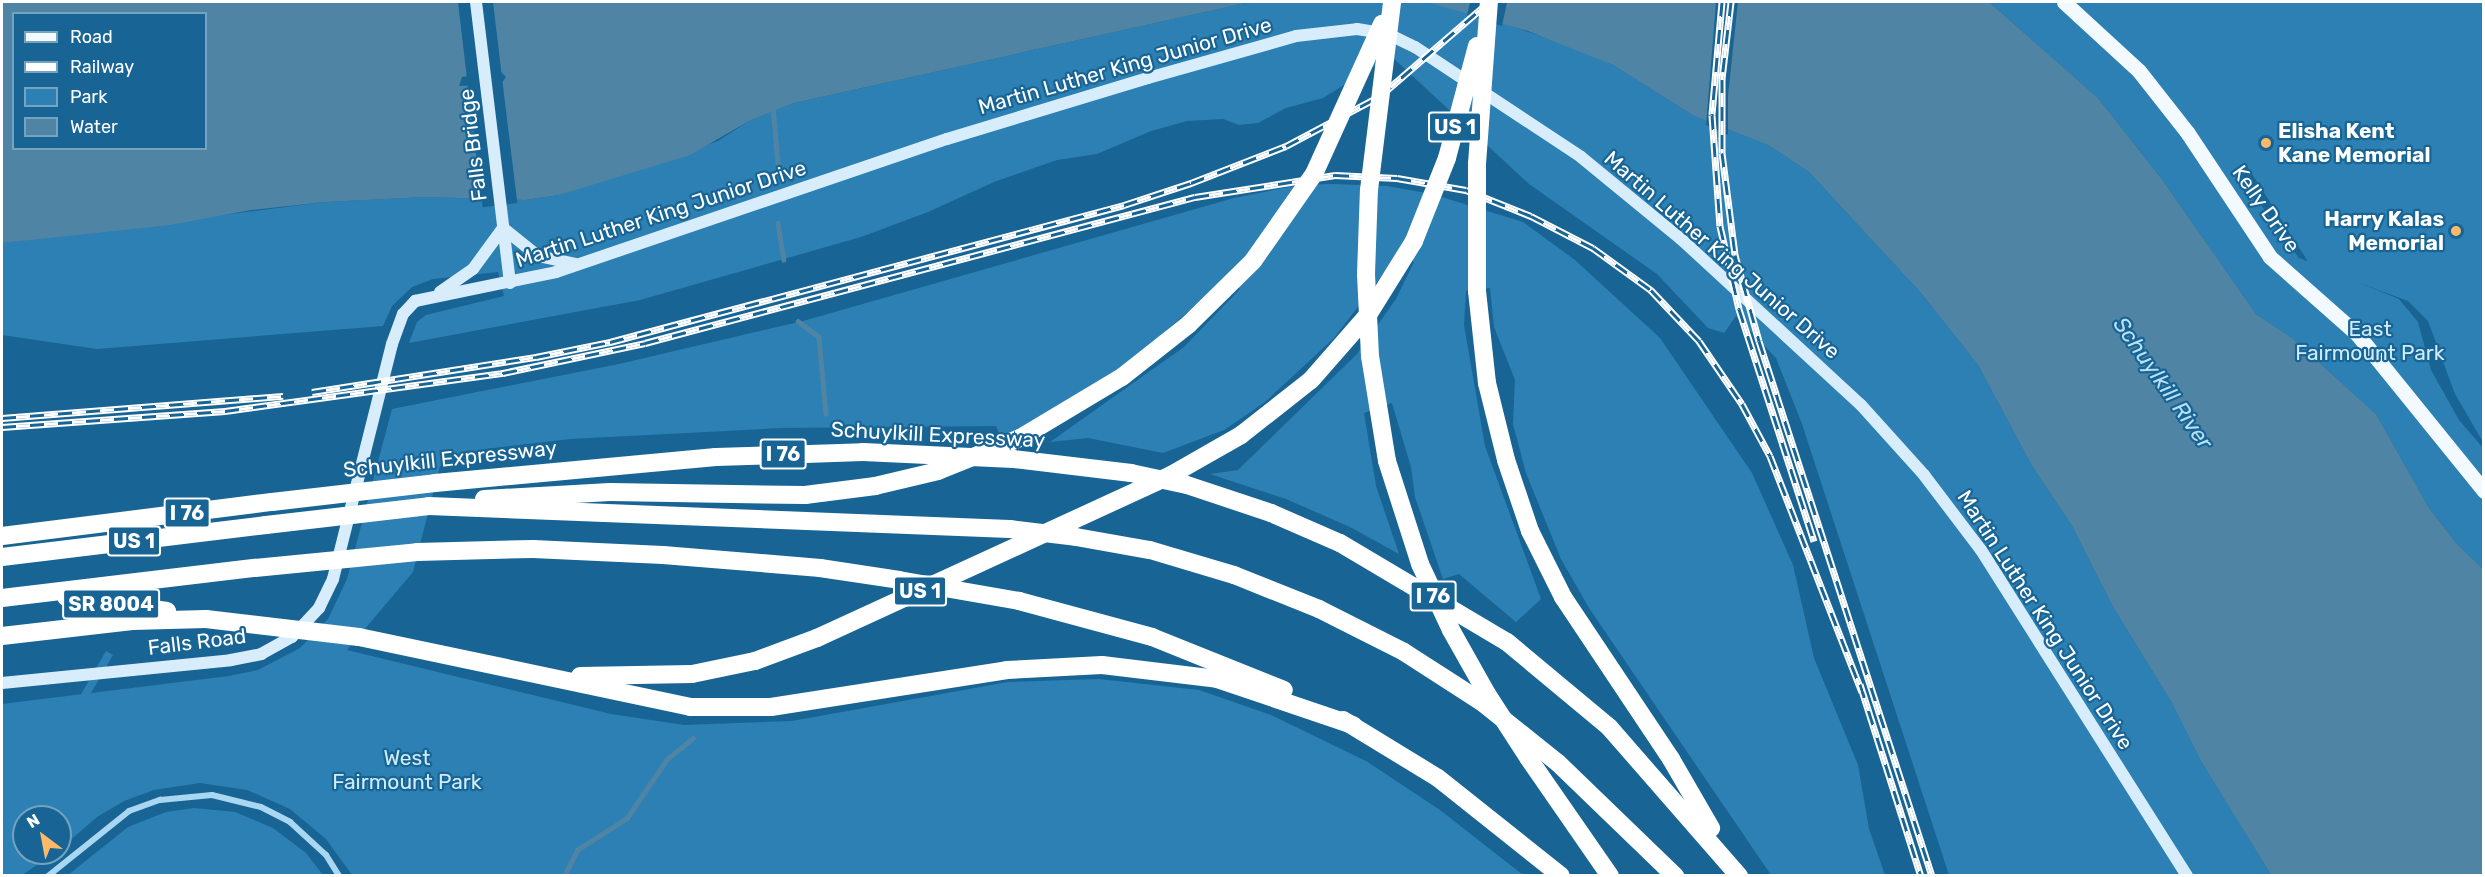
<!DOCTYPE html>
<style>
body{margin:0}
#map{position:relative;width:2485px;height:877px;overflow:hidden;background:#186595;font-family:Rubik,sans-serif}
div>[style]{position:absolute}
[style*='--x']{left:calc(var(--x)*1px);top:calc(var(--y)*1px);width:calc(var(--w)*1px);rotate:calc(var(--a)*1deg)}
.green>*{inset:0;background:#2c80b3;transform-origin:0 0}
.water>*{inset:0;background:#5084a5}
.pier>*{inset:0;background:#186595;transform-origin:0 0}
.stream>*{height:4.5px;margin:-2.25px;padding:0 2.25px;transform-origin:2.25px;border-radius:2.25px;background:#5084a5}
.minor>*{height:6px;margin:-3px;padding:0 3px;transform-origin:3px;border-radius:3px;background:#a9d6f0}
.secondary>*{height:12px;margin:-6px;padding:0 6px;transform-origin:6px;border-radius:6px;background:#d8edfb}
.primary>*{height:15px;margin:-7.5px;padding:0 7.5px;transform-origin:7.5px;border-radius:7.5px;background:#f3faff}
.motorway>*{height:18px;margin:-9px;padding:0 9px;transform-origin:9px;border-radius:9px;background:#fff}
.rail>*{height:7px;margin-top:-3.5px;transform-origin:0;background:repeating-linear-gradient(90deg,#186595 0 14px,#fff 0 28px);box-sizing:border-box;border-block:2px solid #fff}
.motorway-bridge>*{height:18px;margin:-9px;padding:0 9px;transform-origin:9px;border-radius:9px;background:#fff}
.dots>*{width:16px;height:16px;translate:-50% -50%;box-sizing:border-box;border:3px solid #186595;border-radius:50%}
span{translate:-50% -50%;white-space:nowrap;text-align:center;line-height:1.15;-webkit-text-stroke:4.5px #186595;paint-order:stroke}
.shield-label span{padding:2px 4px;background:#186595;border:2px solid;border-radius:4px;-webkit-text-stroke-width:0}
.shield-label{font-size:20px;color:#fff;font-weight:700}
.street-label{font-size:21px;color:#fff}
.poi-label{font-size:21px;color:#fff;font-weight:700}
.left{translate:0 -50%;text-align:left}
.right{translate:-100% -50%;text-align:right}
.park-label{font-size:21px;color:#d0ecfb}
.water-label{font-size:22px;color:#bae1f7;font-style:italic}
.frame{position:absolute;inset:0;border:3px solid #fff;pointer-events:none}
.legend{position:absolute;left:12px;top:12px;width:195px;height:138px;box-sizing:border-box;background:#186595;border:2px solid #74a3bf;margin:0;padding:8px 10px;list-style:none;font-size:18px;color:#fff}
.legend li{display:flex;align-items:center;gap:12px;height:30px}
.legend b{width:30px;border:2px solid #74a3bf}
.north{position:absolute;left:12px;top:805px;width:60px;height:60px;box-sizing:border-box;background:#186595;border:2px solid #74a3bf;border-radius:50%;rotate:328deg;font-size:16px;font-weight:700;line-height:24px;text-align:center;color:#fff}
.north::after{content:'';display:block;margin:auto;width:21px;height:27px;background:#ffb969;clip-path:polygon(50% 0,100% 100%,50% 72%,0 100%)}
</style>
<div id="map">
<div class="green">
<div style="clip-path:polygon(1250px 2px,1427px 2px,1461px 9px,1570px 46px,1613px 65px,1694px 116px,1768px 145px,1809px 172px,1921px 293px,1978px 365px,2032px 466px,2072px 526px,2113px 607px,2172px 703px,2202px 763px,2271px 875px,1949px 875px,1802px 424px,1776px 358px,1736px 316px,1724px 333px,1708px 328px,1657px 274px,1529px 184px,1391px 56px,1323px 98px,1286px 108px,1258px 123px,1239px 125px,1223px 119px,1187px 121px,1151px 131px,1097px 154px,1057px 160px,994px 182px,928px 212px,861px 237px,640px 300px,409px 343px,417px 322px,426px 315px,504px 296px,498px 272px,433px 279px,412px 287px,392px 306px,383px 326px,97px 349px,2px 335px,2px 243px,325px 202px,425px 197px,525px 200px,559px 195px,718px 141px,749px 121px,794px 103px)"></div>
<div style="clip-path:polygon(evenodd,1989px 2px,2483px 2px,2483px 442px,2455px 394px,2428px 321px,2408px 301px,2357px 282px,2399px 299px,2418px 322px,2431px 370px,2459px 420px,2483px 448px,2483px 569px,2457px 544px,2429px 508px,2376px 414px,2292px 338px,2256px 314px,2161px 178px,2098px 98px,1989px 2px,2245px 163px,2307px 260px,2307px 261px,2299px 258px,2284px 238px,2236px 169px,2245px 163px)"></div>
<div style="clip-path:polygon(1332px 184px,1387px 186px,1432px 194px,1523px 222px,1575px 260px,1660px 338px,1752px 473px,1793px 565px,1814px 658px,1858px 765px,1869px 829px,1885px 875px,1771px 875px,1589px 608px,1561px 559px,1526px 473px,1513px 424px,1515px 380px,1494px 327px,1490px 288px,1466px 291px,1464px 325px,1485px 446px,1541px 599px,1516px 622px,1459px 574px,1443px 579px,1415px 497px,1411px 467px,1392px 403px,1364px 413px,1376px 486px,1399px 554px,1350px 527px,1286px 499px,1210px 474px,1238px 470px,1357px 354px,1396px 299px,1414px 262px,1399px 253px,1334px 338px,1265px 402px,1224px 430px,1163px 453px,1088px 438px,1050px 442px,1184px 347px,1240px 289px,1227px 278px,1123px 368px,1011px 436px,1000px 436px,996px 426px,781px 428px,570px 439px,485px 449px,454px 457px,440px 466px,413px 572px,347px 650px,611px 714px,684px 725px,792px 721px,1008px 682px,1099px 679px,1199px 690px,1271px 715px,1366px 761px,1440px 810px,1523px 875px,352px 875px,326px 839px,290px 809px,247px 790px,200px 783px,154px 790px,124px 801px,97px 817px,60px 849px,60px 817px,24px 817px,24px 853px,55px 853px,22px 875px,2px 876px,2px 704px,229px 676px,258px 670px,300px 648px,328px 619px,347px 579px,392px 409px,619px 364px,803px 321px,1234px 198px,1299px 185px)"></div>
<div style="left:106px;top:651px;width:8px;height:105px;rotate:30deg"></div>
<div style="clip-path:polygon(194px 808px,235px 812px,273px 828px,306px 853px,323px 875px,68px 875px,128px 827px,166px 812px)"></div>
</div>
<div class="water">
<div style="clip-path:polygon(evenodd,2px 2px,1250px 2px,794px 103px,749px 121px,690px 155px,559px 195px,525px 200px,425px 197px,325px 202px,251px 210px,170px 225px,2px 243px,2px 2px,14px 14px,206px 14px,206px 148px,14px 148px,14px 14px,2px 2px,500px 71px,506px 77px,501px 84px,459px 86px,462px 77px,500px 71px)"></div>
<div style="clip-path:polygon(1427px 2px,1989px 2px,2098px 98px,2161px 178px,2256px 314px,2292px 338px,2376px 414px,2429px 508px,2457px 544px,2483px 569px,2483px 875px,2271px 875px,2202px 763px,2172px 703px,2113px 607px,2072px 526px,2032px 466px,1978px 365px,1921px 293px,1809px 172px,1768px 145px,1694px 116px,1613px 65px,1528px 31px)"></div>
</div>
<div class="pier">
<div style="clip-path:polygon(458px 2px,493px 2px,502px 77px,500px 74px,467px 79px)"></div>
<div style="clip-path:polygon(1470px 2px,1507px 2px,1502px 26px,1467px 15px)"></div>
<div style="clip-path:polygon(1716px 2px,1738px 2px,1728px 96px,1728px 135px,1706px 125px)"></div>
<div style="left:502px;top:78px;width:126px;height:35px;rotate:83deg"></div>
</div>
<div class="stream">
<div style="--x:773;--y:106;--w:57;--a:85"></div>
<div style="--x:778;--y:223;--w:37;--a:81"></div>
<div style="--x:798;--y:321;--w:26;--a:37"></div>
<div style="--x:819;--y:337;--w:77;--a:84.8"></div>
<div style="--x:564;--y:876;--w:29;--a:-63"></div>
<div style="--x:577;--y:850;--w:59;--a:-32.6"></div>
<div style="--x:627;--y:818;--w:71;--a:-55.9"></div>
<div style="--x:667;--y:759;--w:33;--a:-39"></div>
</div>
<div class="minor">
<div style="--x:48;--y:876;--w:104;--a:-38.7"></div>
<div style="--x:129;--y:811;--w:33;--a:-20"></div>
<div style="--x:160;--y:800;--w:52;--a:-5.5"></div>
<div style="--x:212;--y:795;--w:50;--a:13.8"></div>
<div style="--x:261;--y:807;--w:33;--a:27"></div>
<div style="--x:290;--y:822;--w:49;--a:42.5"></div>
<div style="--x:326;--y:855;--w:25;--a:58"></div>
</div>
<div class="secondary">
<div style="--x:476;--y:2;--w:283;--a:83.1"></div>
<div style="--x:503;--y:228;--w:45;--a:38.7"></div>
<div style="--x:538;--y:256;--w:38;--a:12"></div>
<div style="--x:440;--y:292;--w:40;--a:-34.9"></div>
<div style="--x:473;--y:269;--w:51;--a:-53.8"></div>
<div style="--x:2;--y:683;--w:230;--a:-5.7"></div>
<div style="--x:231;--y:660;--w:31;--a:-11"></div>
<div style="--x:261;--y:654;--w:35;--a:-29"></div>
<div style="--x:292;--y:637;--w:40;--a:-47"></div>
<div style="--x:319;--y:608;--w:32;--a:-64"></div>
<div style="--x:333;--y:579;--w:242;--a:-75.9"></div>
<div style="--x:392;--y:344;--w:32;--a:-70"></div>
<div style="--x:403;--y:314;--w:18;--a:-47"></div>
<div style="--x:415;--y:301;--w:144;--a:-11.6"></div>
<div style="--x:556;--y:272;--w:413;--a:-18.8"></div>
<div style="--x:947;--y:139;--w:210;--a:-16.9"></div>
<div style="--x:1148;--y:78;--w:154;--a:-15.8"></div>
<div style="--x:1296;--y:36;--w:61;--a:-6.5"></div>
<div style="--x:1357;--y:29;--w:31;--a:9"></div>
<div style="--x:1388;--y:34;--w:30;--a:26"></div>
<div style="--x:1415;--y:47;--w:199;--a:33.5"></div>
<div style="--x:1581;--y:157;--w:129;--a:39.4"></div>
<div style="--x:1681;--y:239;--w:245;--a:42.7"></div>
<div style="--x:1861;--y:405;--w:94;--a:48"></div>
<div style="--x:1924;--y:475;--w:94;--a:52.8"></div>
<div style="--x:1981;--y:550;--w:386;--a:57.7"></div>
</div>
<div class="primary">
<div style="--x:2064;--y:2;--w:102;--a:42.6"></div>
<div style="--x:2139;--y:71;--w:78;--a:51.8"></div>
<div style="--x:2187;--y:132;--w:150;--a:56.4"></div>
<div style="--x:2270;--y:257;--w:116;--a:41.5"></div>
<div style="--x:2357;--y:334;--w:202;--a:51"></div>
</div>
<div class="motorway">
<div style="--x:1477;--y:291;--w:93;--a:83.8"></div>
<div style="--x:1487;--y:383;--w:79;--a:76.1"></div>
<div style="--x:1506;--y:460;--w:75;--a:71.3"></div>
<div style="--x:1530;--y:531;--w:74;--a:63.4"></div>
<div style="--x:1563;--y:597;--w:195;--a:56.3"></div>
<div style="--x:1671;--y:759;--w:80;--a:59.9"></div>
<div style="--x:1370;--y:356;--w:106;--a:80.8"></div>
<div style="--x:1387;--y:461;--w:108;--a:72.2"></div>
<div style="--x:1020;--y:438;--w:119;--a:-30.9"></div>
<div style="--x:1122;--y:377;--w:85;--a:-38.3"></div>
<div style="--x:1189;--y:324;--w:90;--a:-44.5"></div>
<div style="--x:435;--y:483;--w:282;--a:-5.3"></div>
<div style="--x:716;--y:457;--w:147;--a:-1.9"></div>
<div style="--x:863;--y:452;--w:151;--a:2.7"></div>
<div style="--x:1014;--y:459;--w:118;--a:6.8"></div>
<div style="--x:1187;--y:485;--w:89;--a:18.4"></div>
<div style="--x:1271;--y:513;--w:75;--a:23.5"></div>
<div style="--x:1340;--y:543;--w:194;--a:30.7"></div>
<div style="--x:1507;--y:642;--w:133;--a:39.8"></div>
<div style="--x:1609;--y:727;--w:198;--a:48.9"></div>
<div style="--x:484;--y:499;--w:126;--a:-3.2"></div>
<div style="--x:610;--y:492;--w:195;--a:0.9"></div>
<div style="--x:805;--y:495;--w:71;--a:-7.3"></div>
<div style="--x:875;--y:486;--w:65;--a:-13.4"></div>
<div style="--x:429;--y:506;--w:581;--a:2.27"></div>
<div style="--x:2;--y:536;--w:272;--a:-7.2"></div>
<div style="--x:1076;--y:537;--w:75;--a:10"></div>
<div style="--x:1150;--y:550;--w:88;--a:16.6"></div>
<div style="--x:1234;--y:575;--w:92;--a:21.8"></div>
<div style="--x:1319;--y:609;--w:95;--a:26.8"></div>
<div style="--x:1404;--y:652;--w:94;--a:32.8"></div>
<div style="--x:1483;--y:703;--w:96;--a:38.7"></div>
<div style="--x:1558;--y:763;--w:163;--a:44"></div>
<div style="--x:417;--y:552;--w:116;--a:-1.5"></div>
<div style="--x:533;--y:549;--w:130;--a:2.6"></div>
<div style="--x:663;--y:555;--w:158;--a:4.7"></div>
<div style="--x:820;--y:568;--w:80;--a:8.6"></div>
<div style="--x:2;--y:557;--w:266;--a:-6.9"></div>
<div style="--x:66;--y:597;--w:102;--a:7.9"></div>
<div style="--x:2;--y:598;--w:255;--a:-6.8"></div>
<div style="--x:1019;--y:601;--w:138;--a:15.1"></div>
<div style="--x:1152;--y:637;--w:142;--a:21.9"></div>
<div style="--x:1451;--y:630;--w:73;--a:60.6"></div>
<div style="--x:2;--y:636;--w:131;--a:-6.6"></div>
<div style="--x:132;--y:621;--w:74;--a:-1.5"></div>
<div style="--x:359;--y:637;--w:338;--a:11.9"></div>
<div style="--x:690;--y:707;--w:81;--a:0"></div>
<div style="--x:771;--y:707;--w:239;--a:-8.9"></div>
<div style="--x:1007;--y:670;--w:95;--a:-3"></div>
<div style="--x:1102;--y:665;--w:116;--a:6.9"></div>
<div style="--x:1217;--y:679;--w:144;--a:18.7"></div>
<div style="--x:580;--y:676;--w:112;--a:-1"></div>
<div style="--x:692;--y:674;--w:64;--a:-11.7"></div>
<div style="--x:755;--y:661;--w:66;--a:-20.4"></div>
<div style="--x:817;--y:638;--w:390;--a:-24.7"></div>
<div style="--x:1171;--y:475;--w:81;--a:-29.7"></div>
<div style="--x:1241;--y:435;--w:89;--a:-38.2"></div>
<div style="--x:1311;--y:380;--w:86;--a:-48.8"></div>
<div style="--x:1368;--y:315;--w:87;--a:-58.1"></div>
<div style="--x:1343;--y:720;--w:111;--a:31.4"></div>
<div style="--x:1438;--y:778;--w:157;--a:38.5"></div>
<div style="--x:1529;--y:759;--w:142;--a:55.3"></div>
</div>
<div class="rail">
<div style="--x:1722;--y:2;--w:113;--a:95.1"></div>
<div style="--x:1712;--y:115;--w:111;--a:85.9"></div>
<div style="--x:1720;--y:226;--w:85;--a:77.1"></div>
<div style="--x:1739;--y:309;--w:244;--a:72.1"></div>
<div style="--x:1731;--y:2;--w:78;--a:96.7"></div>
<div style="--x:1722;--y:79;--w:74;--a:90"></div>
<div style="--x:1722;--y:153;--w:103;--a:82.7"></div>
<div style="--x:1735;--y:255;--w:89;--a:74.4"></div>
<div style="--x:1759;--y:341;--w:562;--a:72.08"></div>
<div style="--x:312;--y:392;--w:227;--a:-8.9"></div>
<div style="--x:536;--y:357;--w:76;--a:-11.5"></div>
<div style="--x:610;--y:342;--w:532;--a:-14.92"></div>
<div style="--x:1124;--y:205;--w:71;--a:-18.2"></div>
<div style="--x:1191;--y:183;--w:102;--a:-21.3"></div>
<div style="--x:1286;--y:146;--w:106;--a:-28"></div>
<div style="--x:1380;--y:96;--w:144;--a:-40.8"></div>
<div style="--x:2;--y:418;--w:282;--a:-4.5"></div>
<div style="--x:2;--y:427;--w:224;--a:-4.1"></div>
<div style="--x:225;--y:411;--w:281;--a:-7.8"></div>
<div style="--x:503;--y:373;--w:145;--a:-11.9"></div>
<div style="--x:645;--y:343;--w:569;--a:-14.87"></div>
<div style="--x:1195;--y:197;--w:142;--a:-8.9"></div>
<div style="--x:1335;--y:175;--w:62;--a:2.8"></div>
<div style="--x:1397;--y:178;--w:70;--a:9.9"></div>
<div style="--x:1466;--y:190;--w:70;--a:21.8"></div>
<div style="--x:1531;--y:216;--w:70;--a:27.3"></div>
<div style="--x:1593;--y:248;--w:72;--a:35.9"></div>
<div style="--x:1651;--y:290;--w:70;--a:46.7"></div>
<div style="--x:1699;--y:341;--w:76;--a:55.7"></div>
<div style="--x:1742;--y:404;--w:59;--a:61.7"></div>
<div style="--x:1770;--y:456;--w:253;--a:68.7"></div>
<div style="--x:1860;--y:684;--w:201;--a:72.4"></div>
</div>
<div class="motorway-bridge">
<div style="--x:1414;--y:241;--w:89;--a:-68.3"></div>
<div style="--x:1447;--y:158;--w:116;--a:-75"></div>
<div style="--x:1253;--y:261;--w:106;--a:-55"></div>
<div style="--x:1314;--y:174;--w:165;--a:-65.6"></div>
<div style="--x:1477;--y:291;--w:127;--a:-90"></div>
<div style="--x:1477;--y:164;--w:162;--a:-85.8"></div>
<div style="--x:1370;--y:356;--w:82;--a:-92.8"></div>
<div style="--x:1366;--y:274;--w:84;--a:-88"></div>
<div style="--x:1369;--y:190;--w:189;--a:-83"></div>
<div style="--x:938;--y:471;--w:88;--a:-21.9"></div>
<div style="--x:1131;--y:473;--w:57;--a:12.1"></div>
<div style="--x:272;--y:502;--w:164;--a:-6.6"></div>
<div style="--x:266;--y:525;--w:164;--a:-6.6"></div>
<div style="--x:1010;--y:529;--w:66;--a:6.9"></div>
<div style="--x:1420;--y:564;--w:73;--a:64.8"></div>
<div style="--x:255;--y:568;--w:163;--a:-5.6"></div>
<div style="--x:899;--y:580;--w:122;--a:9.9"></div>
<div style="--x:206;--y:619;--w:154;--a:6.7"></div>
<div style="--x:1487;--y:694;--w:77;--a:57.1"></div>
</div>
<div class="dots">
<div style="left:2266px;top:143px;background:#ffb969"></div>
<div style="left:2456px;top:231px;background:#ffb969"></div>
</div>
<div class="shield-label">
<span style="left:1455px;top:127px">US 1</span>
<span style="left:783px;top:454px">I 76</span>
<span style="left:187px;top:513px">I 76</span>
<span style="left:134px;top:541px">US 1</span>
<span style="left:920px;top:591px">US 1</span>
<span style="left:1433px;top:596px">I 76</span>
<span style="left:111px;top:604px">SR 8004</span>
</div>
<div class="street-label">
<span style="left:1125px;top:66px;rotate:-16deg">Martin Luther King Junior Drive</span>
<span style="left:473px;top:145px;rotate:-97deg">Falls Bridge</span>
<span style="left:2266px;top:209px;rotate:55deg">Kelly Drive</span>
<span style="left:661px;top:214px;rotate:-18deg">Martin Luther King Junior Drive</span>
<span style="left:1722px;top:255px;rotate:41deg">Martin Luther King Junior Drive</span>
<span style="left:938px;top:435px;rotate:3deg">Schuylkill Expressway</span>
<span style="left:450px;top:459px;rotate:-6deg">Schuylkill Expressway</span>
<span style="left:2045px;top:620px;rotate:57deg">Martin Luther King Junior Drive</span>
<span style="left:197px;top:642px;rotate:-7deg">Falls Road</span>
</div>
<div class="poi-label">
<span class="left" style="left:2278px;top:143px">Elisha Kent<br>Kane Memorial</span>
<span class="right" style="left:2444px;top:231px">Harry Kalas<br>Memorial</span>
</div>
<div class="park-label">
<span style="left:2370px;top:341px">East<br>Fairmount Park</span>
<span style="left:407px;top:770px">West<br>Fairmount Park</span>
</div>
<div class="water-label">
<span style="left:2163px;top:383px;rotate:55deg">Schuylkill River</span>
</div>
<div class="frame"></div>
<ul class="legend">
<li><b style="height:8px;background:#f3faff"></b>Road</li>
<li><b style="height:8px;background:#fff"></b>Railway</li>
<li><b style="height:16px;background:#2c80b3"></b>Park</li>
<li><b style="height:16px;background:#5084a5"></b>Water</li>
</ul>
<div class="north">N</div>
</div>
